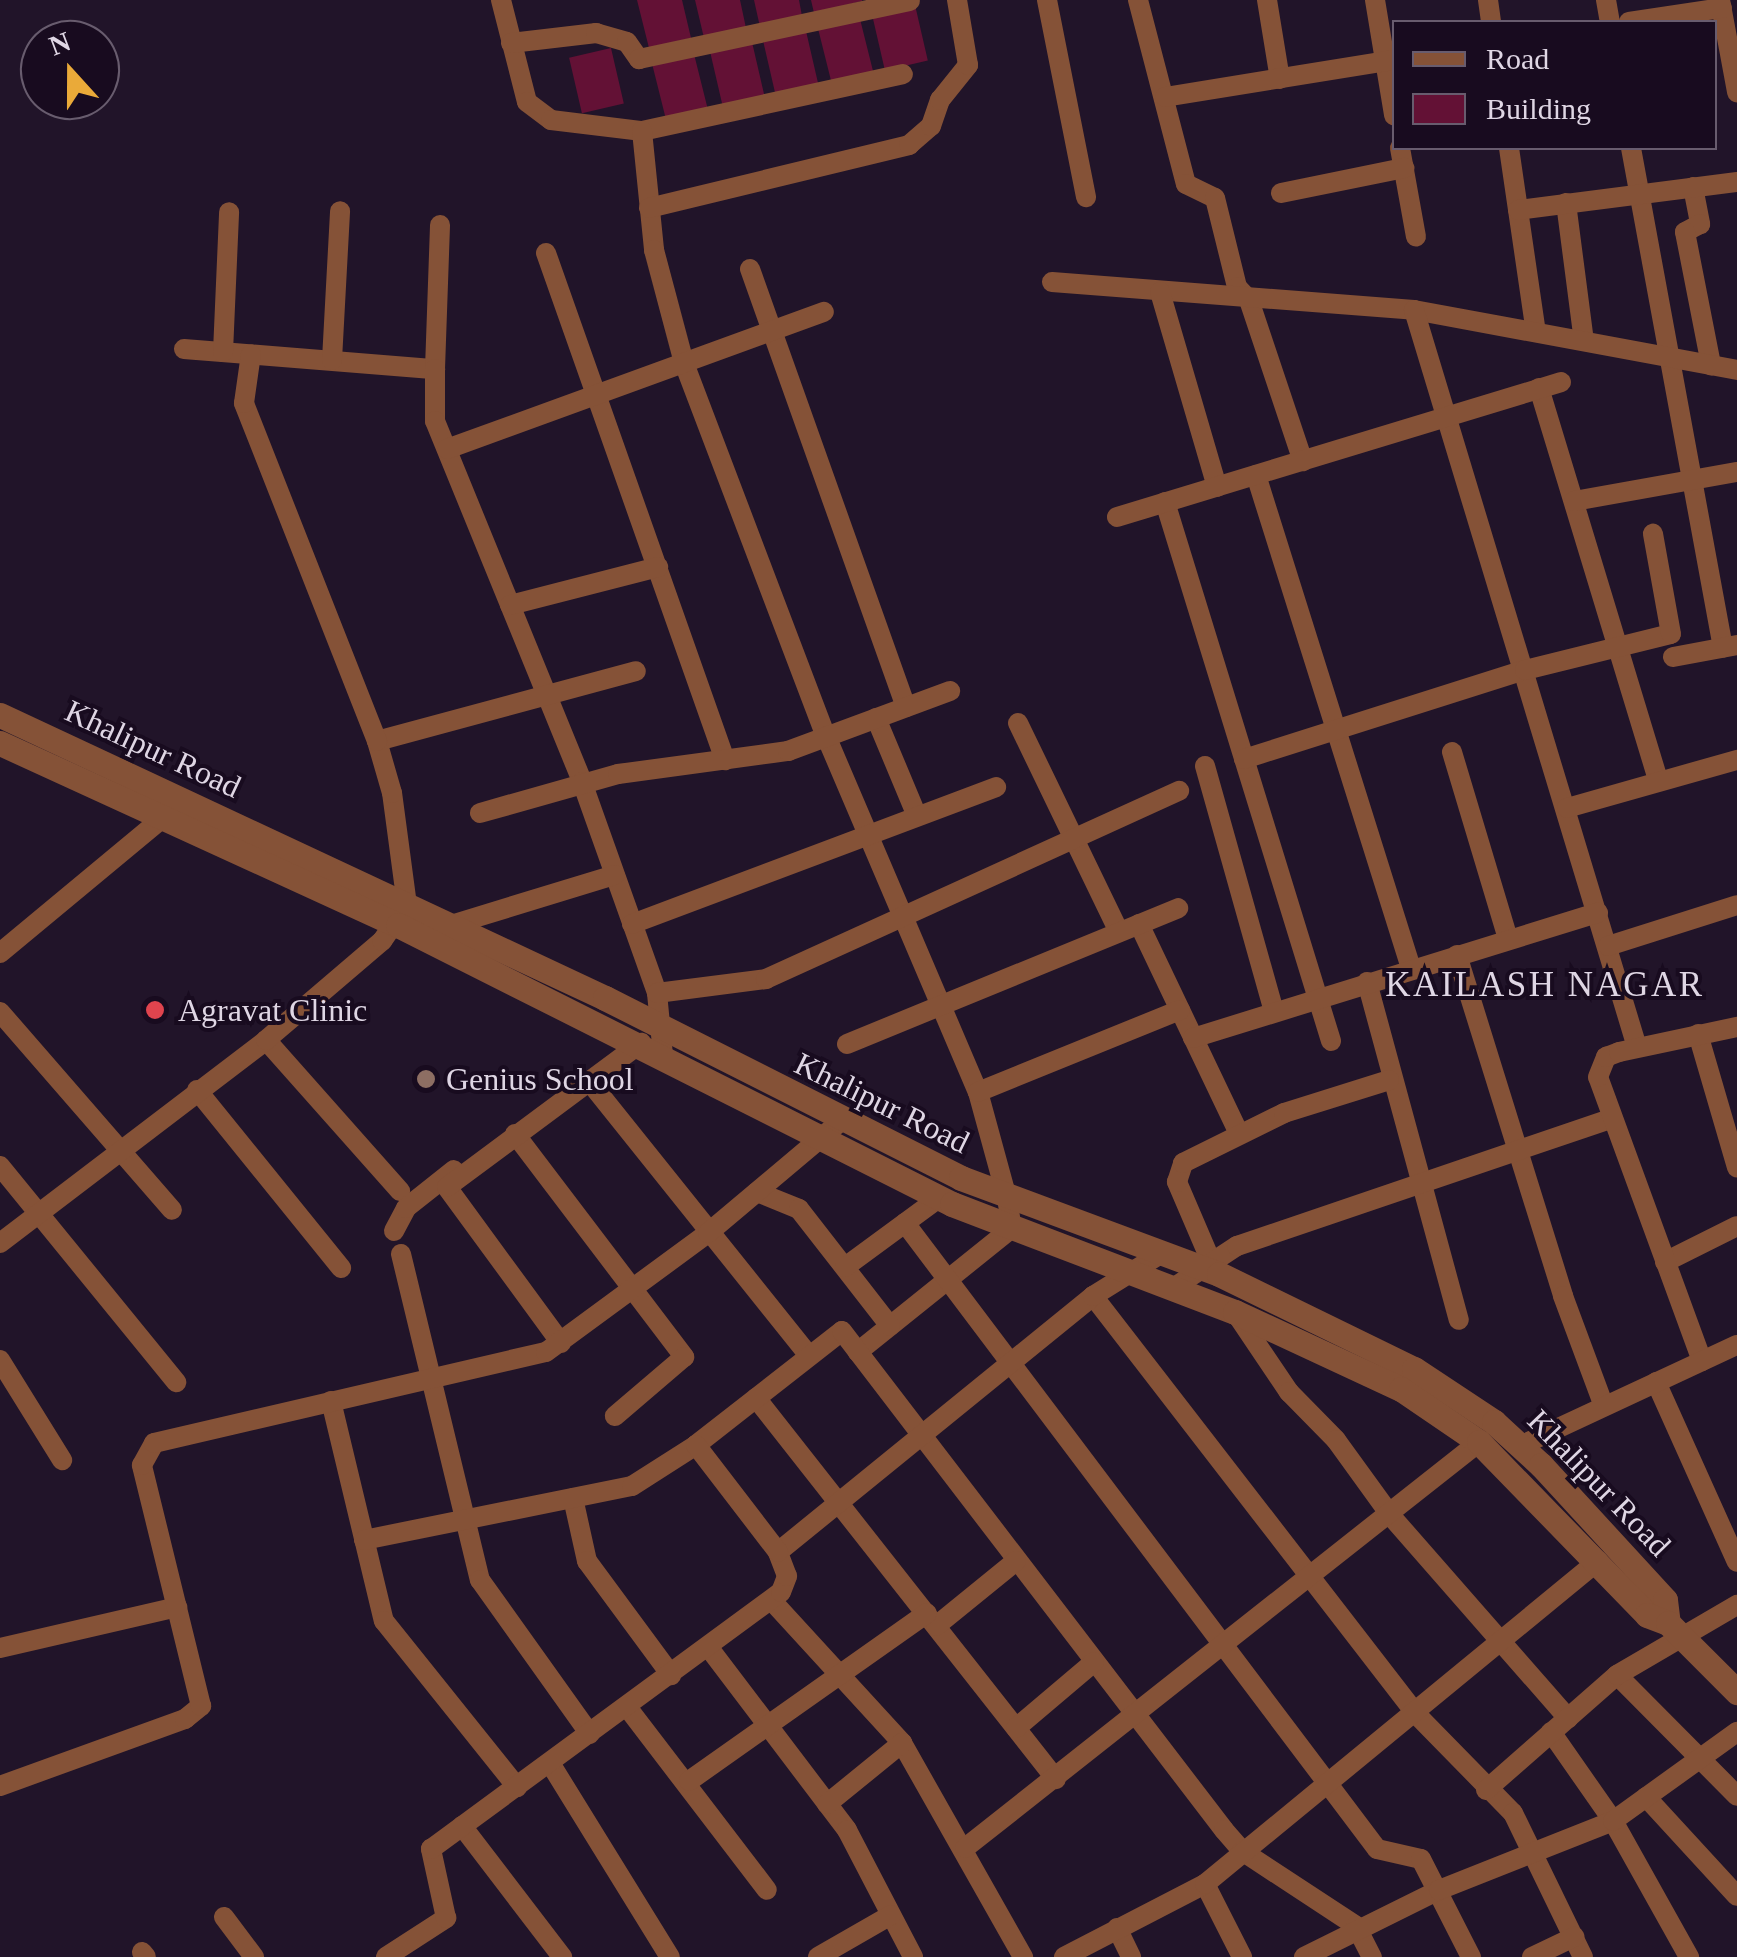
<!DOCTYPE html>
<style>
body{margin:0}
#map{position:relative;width:1737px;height:1957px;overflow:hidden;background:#211429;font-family:Georgia,serif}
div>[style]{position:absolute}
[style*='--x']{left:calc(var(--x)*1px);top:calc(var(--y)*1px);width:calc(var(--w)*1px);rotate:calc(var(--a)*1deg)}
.building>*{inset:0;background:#631135;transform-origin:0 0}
.minor>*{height:20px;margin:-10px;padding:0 10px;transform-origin:10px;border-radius:10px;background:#855237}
.tertiary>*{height:25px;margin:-12.5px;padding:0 12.5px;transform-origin:12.5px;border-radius:12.5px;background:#855237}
.dots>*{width:28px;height:28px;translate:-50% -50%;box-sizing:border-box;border:5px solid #180b1f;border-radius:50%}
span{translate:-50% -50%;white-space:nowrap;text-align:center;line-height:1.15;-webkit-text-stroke:8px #180b1f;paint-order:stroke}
.street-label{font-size:32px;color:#dfd6e4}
.poi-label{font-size:32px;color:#dfd6e4}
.left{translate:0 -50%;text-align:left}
.neighbourhood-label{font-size:35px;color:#dfd6e4;letter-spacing:2.5px}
.legend{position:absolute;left:1392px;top:20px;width:325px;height:130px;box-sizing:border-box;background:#180b1f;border:2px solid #685c6e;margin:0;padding:12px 18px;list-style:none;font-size:30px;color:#dfd6e4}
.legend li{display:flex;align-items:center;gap:20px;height:50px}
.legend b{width:50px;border:2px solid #685c6e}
.north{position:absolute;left:20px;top:20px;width:100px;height:100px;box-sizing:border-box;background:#180b1f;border:2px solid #685c6e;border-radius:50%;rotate:339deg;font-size:28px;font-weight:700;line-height:40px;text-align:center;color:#dfd6e4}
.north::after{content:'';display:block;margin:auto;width:35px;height:45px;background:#eaaa39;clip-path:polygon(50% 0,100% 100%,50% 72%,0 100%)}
</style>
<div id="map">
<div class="building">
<div style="clip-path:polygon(637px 0,682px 0,691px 38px,649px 48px)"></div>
<div style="clip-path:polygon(695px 0,740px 0,746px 28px,704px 38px)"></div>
<div style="clip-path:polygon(754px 0,799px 0,802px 16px,760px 27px)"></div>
<div style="clip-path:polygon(811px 0,862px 0,862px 1px,814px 13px)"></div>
<div style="left:915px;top:5px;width:57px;height:44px;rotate:77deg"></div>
<div style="left:860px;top:19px;width:57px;height:43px;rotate:76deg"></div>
<div style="left:806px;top:31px;width:57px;height:44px;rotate:77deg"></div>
<div style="left:752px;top:42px;width:57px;height:43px;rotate:77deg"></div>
<div style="left:611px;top:48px;width:57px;height:43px;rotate:77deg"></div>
<div style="left:694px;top:54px;width:57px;height:43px;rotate:76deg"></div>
</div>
<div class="minor">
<div style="--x:501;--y:0;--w:105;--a:75.7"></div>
<div style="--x:527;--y:102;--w:30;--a:37"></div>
<div style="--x:551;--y:120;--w:92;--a:6.9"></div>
<div style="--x:642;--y:131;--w:267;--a:-12.3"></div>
<div style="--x:1047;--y:0;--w:201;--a:78.8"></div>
<div style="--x:1138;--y:0;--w:190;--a:75.4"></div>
<div style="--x:1186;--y:184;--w:32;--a:26"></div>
<div style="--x:1215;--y:198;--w:92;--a:76.1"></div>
<div style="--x:1237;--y:287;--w:18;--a:47"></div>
<div style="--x:1249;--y:300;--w:170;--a:71.5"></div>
<div style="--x:1267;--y:0;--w:80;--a:80.7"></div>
<div style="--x:1375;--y:0;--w:117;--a:80.6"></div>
<div style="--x:1488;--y:0;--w:22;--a:82"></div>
<div style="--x:1606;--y:0;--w:22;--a:80"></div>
<div style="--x:1720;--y:0;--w:94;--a:79.5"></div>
<div style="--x:1629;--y:22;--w:94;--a:-8.6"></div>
<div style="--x:511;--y:43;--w:86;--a:-6.7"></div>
<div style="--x:596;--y:33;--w:32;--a:16"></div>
<div style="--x:627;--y:42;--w:21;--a:55"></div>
<div style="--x:639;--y:59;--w:277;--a:-12.1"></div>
<div style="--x:1165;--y:97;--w:232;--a:-9.2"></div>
<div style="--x:642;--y:131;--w:120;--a:84.2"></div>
<div style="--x:654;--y:250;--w:117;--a:75.1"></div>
<div style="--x:684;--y:363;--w:399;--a:69.2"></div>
<div style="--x:826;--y:736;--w:387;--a:66.9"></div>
<div style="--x:978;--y:1092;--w:110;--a:74.7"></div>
<div style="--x:1007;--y:1198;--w:30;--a:81"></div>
<div style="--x:1012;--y:1228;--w:198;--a:141.2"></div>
<div style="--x:1400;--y:148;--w:90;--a:79.8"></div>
<div style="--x:1509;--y:148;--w:186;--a:81.7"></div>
<div style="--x:1631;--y:148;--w:508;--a:79.57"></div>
<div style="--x:1693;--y:187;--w:38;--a:79"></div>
<div style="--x:1700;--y:224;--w:17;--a:152"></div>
<div style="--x:1685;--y:232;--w:136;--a:78.9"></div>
<div style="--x:1281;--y:193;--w:126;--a:-11.5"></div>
<div style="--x:1566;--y:203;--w:139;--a:82.6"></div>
<div style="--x:649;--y:208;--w:268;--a:-13.6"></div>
<div style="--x:909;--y:145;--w:29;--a:-41"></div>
<div style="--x:931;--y:126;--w:28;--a:-71"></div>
<div style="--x:940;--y:100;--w:45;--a:-51.3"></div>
<div style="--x:968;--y:65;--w:66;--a:-99.6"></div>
<div style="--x:1518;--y:210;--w:221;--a:-7.3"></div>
<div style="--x:546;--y:253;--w:538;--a:70.55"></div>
<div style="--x:750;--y:269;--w:465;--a:70.4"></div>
<div style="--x:1052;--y:282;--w:363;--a:4.4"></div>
<div style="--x:1414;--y:310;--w:329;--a:10.5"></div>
<div style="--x:1160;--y:292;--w:203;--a:73.7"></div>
<div style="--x:1414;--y:310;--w:770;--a:73.17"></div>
<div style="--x:184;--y:349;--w:252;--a:4.6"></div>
<div style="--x:435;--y:369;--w:144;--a:-88"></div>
<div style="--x:223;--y:352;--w:140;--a:-87.5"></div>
<div style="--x:332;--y:360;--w:149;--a:-86.9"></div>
<div style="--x:435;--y:369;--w:52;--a:90"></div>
<div style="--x:435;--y:421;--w:390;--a:67.8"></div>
<div style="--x:582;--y:782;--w:224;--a:70.4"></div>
<div style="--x:657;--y:993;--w:62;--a:84.5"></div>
<div style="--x:1539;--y:388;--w:409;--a:73.1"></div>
<div style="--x:447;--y:449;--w:401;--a:-20"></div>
<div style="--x:1256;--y:475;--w:517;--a:72.55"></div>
<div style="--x:1574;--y:501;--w:166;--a:-10.1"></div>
<div style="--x:1165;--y:502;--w:564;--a:72.88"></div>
<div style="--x:1117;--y:517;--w:464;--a:-16.9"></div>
<div style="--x:510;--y:605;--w:153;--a:-14.4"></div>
<div style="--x:1673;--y:657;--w:65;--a:-10.6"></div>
<div style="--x:876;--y:718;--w:106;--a:67.3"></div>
<div style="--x:1018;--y:723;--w:232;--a:64.2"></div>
<div style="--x:377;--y:741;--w:268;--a:-15.1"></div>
<div style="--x:1452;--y:752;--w:195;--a:73.3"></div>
<div style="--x:1244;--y:759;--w:295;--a:-17.6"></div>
<div style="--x:1525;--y:670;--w:150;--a:-13.9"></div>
<div style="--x:1671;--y:634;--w:102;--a:-100.2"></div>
<div style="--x:1205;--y:766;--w:255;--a:74.3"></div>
<div style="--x:1567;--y:808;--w:177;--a:-15.8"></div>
<div style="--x:480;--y:813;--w:143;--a:-15.8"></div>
<div style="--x:618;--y:774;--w:172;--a:-7.7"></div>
<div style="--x:788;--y:751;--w:173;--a:-20.3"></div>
<div style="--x:632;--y:924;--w:389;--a:-20.6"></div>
<div style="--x:1139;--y:924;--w:233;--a:64.5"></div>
<div style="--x:451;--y:925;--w:171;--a:-17"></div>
<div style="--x:1608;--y:946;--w:135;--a:-17.6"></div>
<div style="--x:0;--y:953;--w:216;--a:-39.7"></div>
<div style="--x:1457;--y:955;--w:357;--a:72.7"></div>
<div style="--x:1563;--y:1296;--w:117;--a:69.6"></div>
<div style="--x:1367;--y:982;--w:350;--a:74.8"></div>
<div style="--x:657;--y:993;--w:110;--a:-7.3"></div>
<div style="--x:766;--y:979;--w:454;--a:-24.5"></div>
<div style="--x:0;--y:1012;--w:262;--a:49"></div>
<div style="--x:1698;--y:1034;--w:139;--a:73.7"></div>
<div style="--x:1193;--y:1038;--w:424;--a:-17.2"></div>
<div style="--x:266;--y:1040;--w:202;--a:48.4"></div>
<div style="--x:847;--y:1044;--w:358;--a:-22.3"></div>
<div style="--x:589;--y:1081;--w:352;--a:51.3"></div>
<div style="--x:197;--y:1090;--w:229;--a:51"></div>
<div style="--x:978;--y:1092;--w:218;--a:-22.1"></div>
<div style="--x:515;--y:1134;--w:280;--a:52.8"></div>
<div style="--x:684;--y:1357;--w:91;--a:139.5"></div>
<div style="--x:0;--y:1166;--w:279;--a:50.8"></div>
<div style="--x:757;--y:1192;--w:45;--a:22"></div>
<div style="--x:799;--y:1209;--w:148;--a:52.1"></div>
<div style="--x:905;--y:1223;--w:784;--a:52.98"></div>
<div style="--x:1377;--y:1849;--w:45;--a:12.8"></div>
<div style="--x:1421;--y:1859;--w:110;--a:63"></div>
<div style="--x:394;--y:1231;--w:26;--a:-62"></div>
<div style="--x:406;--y:1208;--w:61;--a:-38.4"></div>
<div style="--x:0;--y:1243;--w:335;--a:-37.3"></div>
<div style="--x:266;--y:1040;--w:153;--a:-40.5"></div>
<div style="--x:382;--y:941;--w:44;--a:-55.2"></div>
<div style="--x:407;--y:905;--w:113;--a:-97.6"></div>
<div style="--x:392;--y:793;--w:54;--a:-106.1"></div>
<div style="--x:377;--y:741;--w:363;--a:-111.5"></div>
<div style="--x:244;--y:403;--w:49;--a:-81.9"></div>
<div style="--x:401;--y:1254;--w:335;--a:76.4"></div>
<div style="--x:480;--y:1580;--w:189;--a:54.5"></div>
<div style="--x:1210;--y:1259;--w:84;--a:-113.2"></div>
<div style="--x:1177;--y:1182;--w:20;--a:-72"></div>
<div style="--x:1183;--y:1163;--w:113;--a:-26.3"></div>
<div style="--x:1284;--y:1113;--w:110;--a:-17.4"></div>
<div style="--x:1665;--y:1262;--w:80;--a:-26.6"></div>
<div style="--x:845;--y:1267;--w:117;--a:-36.3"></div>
<div style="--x:1173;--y:1288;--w:77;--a:-33.3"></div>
<div style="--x:1237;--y:1246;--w:395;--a:-18.8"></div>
<div style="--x:1093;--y:1296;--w:530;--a:52.29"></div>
<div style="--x:1417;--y:1715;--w:137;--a:45.6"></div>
<div style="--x:1513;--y:1813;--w:160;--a:64.1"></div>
<div style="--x:1235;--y:1312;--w:97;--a:56"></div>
<div style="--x:1289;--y:1392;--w:67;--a:45.6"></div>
<div style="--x:1336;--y:1440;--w:94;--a:54.1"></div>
<div style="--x:1391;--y:1516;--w:269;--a:48.8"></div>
<div style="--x:561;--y:1343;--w:193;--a:-126.2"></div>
<div style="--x:447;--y:1187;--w:242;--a:-36.6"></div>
<div style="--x:0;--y:1360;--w:118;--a:58.2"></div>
<div style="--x:1702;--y:1361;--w:302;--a:-110.1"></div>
<div style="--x:1598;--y:1077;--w:22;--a:-68"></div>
<div style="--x:1606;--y:1057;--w:14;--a:-21"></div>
<div style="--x:1619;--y:1052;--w:121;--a:-12"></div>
<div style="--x:1656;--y:1382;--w:197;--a:65.8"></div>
<div style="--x:756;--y:1398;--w:485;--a:51.8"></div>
<div style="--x:331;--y:1401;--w:226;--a:76.5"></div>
<div style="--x:384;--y:1621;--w:213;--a:51.3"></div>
<div style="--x:1520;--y:1446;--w:239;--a:-25"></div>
<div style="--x:573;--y:1498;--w:65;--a:77.5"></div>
<div style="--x:587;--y:1561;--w:142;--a:53.6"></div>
<div style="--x:364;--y:1540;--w:273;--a:-11.4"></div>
<div style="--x:632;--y:1486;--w:76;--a:-32.6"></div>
<div style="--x:696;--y:1445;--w:185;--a:-38"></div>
<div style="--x:842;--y:1331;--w:628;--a:52.56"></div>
<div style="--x:1224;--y:1830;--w:28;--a:49"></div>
<div style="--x:1242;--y:1851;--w:136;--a:33.3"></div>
<div style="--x:1356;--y:1926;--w:35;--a:63"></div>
<div style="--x:778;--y:1552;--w:406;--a:-39.1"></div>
<div style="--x:1093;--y:1296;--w:81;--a:-31.9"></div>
<div style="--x:773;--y:1602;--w:191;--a:47.5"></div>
<div style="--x:902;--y:1743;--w:246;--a:60.5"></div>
<div style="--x:936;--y:1626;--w:103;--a:-39.1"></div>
<div style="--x:0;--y:1648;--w:182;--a:-13"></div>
<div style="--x:709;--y:1648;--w:228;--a:52.8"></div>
<div style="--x:847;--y:1830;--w:143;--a:62.5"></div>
<div style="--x:1617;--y:1675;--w:170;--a:45.2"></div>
<div style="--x:627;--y:1707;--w:230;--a:52.6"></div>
<div style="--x:1016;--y:1728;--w:102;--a:-40.2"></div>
<div style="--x:1551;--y:1732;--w:108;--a:55.1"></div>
<div style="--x:1613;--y:1821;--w:156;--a:60.8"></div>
<div style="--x:550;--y:1763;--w:228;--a:58.3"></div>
<div style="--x:689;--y:1781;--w:291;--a:-35.2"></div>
<div style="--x:0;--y:1786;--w:197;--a:-19.9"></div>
<div style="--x:185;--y:1719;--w:21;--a:-39"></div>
<div style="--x:201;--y:1706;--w:248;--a:-103.8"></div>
<div style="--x:142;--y:1465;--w:25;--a:-61"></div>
<div style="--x:154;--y:1443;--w:402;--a:-13.1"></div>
<div style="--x:546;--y:1352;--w:201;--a:-36.3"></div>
<div style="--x:708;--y:1233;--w:174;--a:-40.1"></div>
<div style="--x:1486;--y:1790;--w:174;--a:-41.3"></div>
<div style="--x:1617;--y:1675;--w:139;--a:-30.3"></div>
<div style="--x:1646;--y:1797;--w:134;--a:47.4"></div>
<div style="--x:827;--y:1804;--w:97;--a:-39.1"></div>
<div style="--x:462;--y:1826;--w:165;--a:52.6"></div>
<div style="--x:965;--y:1848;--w:655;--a:-38.3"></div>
<div style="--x:1205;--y:1884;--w:82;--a:63.1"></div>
<div style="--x:224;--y:1917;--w:50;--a:53.1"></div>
<div style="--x:1117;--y:1928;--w:32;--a:64"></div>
<div style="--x:142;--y:1952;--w:6;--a:51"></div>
<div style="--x:386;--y:1957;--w:72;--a:-33"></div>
<div style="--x:446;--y:1918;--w:71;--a:-102.3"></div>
<div style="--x:431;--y:1849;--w:434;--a:-36.3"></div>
<div style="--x:781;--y:1592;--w:17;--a:-69"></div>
<div style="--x:787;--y:1576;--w:26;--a:-111"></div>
<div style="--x:778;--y:1552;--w:135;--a:-127.5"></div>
<div style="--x:818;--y:1957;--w:84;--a:-29.9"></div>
<div style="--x:1064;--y:1957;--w:159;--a:-27.4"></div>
<div style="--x:1205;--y:1884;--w:509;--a:-39.42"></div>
<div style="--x:1304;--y:1957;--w:151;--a:-26.4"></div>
<div style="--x:1439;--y:1890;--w:187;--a:-21.6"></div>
<div style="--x:1613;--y:1821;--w:153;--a:-35.7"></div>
<div style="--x:1532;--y:1957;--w:47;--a:-25.5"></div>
</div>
<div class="tertiary">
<div style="--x:0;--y:715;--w:668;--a:25.07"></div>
<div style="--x:605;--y:998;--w:399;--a:26.8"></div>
<div style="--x:961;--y:1178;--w:275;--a:20.4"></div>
<div style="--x:1219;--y:1274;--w:217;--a:26"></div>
<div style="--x:1414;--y:1369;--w:96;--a:33.5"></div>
<div style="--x:1494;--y:1422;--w:64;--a:42.5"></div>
<div style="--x:1541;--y:1465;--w:183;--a:47.4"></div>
<div style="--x:1665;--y:1600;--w:23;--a:83"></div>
<div style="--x:0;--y:743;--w:438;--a:24.6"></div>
<div style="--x:398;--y:925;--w:620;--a:26.73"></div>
<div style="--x:952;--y:1204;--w:303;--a:20.9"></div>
<div style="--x:1235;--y:1312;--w:183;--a:24.9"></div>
<div style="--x:1401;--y:1389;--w:94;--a:34.2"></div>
<div style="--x:1479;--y:1442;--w:241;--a:45.8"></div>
<div style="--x:1647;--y:1615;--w:22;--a:21"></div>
<div style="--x:1668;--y:1623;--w:98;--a:45"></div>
</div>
<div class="dots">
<div style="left:155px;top:1010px;background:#e0444e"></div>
<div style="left:426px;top:1079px;background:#8d6e63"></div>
</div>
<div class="street-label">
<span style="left:153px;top:749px;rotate:25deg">Khalipur Road</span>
<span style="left:882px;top:1103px;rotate:26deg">Khalipur Road</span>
<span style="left:1599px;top:1483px;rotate:46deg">Khalipur Road</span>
</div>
<div class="poi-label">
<span class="left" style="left:178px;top:1010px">Agravat Clinic</span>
<span class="left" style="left:446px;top:1079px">Genius School</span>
</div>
<div class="neighbourhood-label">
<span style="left:1545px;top:985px">KAILASH NAGAR</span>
</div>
<ul class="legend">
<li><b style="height:12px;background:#855237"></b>Road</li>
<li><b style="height:28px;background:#631135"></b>Building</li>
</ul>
<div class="north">N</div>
</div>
